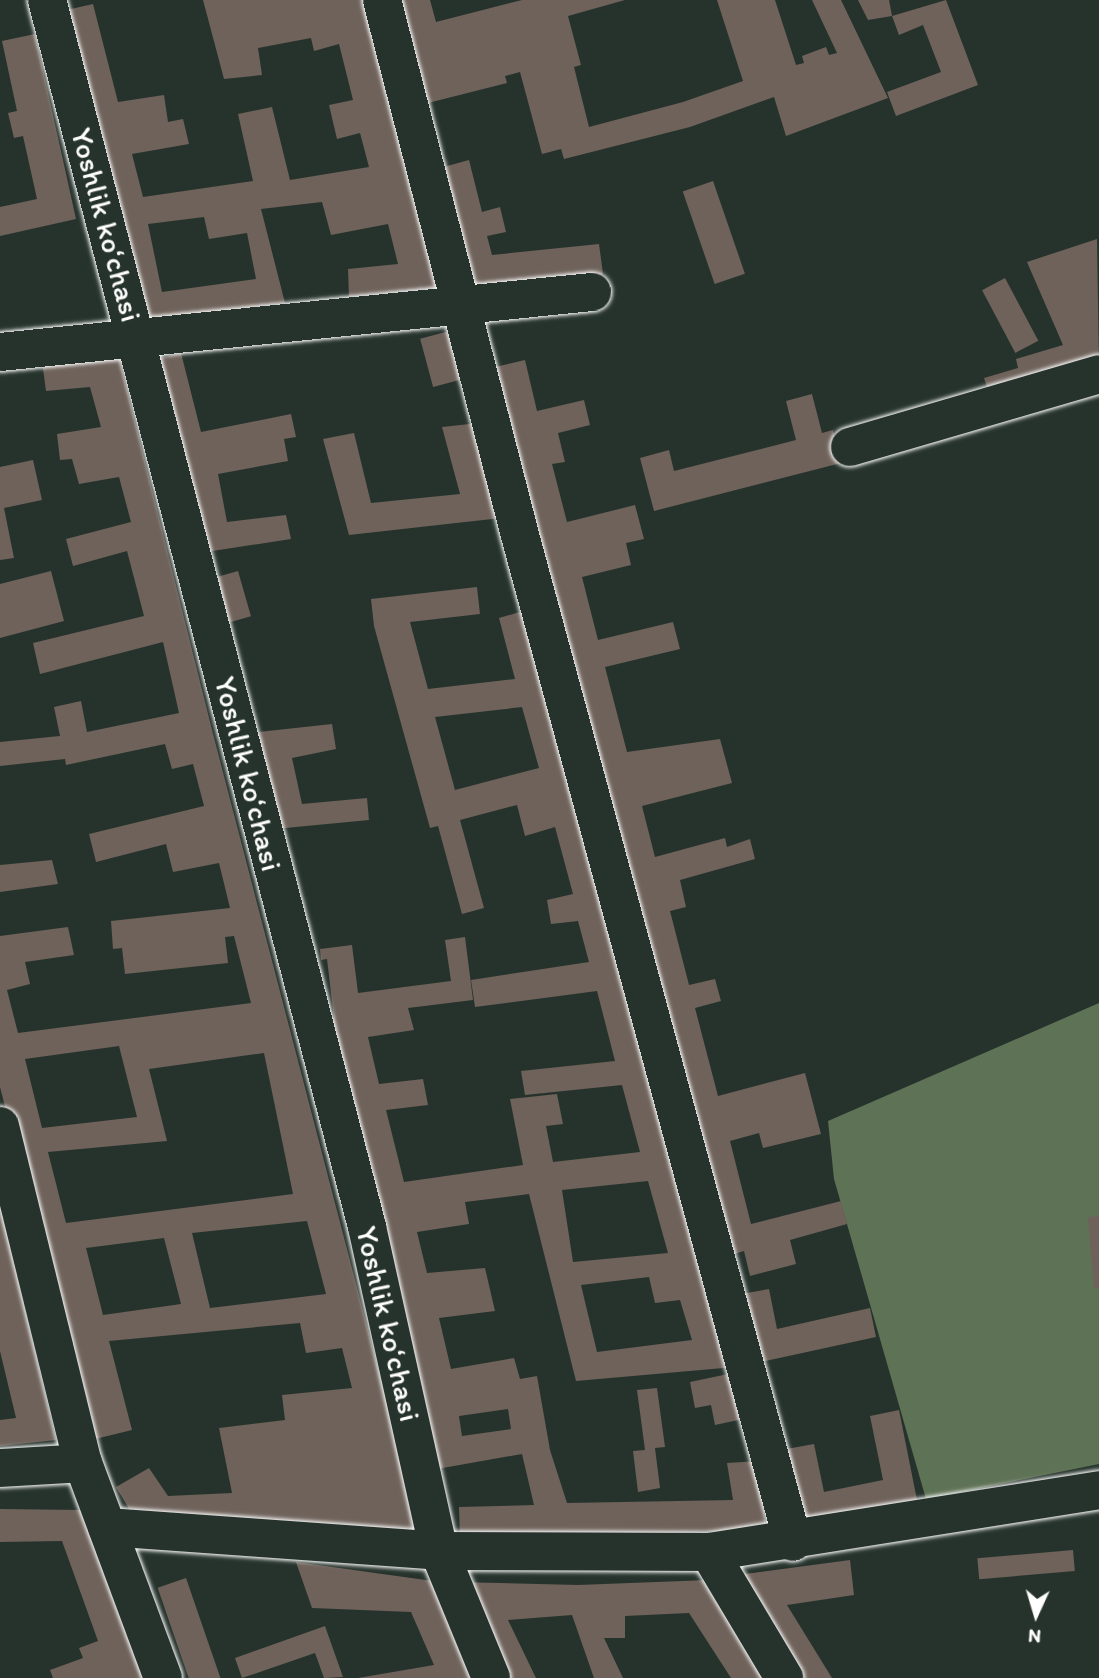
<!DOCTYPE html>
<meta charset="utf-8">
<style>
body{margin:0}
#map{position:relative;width:1099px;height:1678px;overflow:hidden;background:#26332d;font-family:Itim,sans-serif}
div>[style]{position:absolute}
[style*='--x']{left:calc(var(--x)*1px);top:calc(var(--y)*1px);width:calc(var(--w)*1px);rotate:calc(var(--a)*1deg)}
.green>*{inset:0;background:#5e7255}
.building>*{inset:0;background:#6e625a;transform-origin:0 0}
.roads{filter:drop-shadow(0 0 2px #fff) drop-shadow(0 0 2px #fff)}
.minor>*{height:38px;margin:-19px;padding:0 19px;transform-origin:19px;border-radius:19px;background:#26332d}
span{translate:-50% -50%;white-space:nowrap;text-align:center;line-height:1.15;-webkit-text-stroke:5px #26332d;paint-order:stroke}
.street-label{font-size:30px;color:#fff}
.north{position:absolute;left:1001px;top:1580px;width:70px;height:70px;-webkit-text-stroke:5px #26332d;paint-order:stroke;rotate:184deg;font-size:19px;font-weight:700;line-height:28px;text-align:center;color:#fff}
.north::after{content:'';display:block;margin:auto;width:24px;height:32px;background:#fff;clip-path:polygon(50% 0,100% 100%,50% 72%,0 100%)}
</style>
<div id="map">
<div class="green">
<div style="clip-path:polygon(1099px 1003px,1099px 1464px,926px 1499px,834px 1179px,828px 1121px)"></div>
</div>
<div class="building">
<div style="clip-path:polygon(evenodd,203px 0,365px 0,438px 288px,349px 297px,348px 269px,398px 264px,388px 224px,331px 235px,322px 202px,261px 209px,285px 303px,139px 321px,62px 11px,93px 4px,118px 102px,164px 95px,168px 122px,183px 119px,189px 144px,132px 154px,143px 197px,253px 181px,238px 114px,272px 107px,290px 180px,369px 167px,360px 133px,337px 139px,329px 105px,353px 100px,339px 44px,314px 51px,311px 38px,258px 48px,262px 75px,224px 79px,203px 0,204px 217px,209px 239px,247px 233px,256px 279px,162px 292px,148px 224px,204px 217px)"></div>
<div style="clip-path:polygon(397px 0,430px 0,436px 22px,522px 0,625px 0,568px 16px,581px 65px,574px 67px,589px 127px,683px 102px,743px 81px,717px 0,775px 0,796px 65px,804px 63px,802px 56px,826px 47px,829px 55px,837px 53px,812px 0,841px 0,888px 98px,786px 136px,774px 97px,690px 127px,564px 159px,561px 149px,542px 154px,520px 72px,505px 76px,507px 83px,424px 104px)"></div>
<div style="clip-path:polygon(858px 0,889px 0,892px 16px,946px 0,978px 85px,896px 116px,887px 92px,941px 72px,923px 25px,899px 35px,892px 16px,868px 20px)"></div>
<div style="clip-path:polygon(35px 34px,76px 219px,0 236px,0 207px,37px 199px,23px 136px,14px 138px,8px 113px,17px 111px,2px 41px)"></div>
<div style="clip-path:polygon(469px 160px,482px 212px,500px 207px,506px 232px,487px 236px,492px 255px,599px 244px,603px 274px,470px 288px,440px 168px)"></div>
<div style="left:713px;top:181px;width:98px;height:32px;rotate:71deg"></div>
<div style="clip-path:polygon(1097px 239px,1099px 366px,991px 399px,984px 378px,1018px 368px,1016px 359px,1063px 345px,1027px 262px)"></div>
<div style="left:1005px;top:278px;width:71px;height:26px;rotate:62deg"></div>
<div style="left:453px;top:330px;width:50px;height:34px;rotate:75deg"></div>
<div style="clip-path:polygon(evenodd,118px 353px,213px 734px,420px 1530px,137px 1522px,116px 1487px,149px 1468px,168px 1496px,232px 1493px,219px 1428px,285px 1420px,282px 1395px,352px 1388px,342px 1348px,306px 1353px,300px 1323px,109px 1341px,132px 1430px,91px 1440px,0 1087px,0 936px,68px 927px,74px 955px,25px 962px,30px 984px,7px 990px,18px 1033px,251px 1003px,234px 936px,225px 937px,228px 963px,125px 974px,122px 948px,113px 949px,111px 921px,230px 908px,219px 863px,173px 872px,166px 844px,96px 862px,89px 834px,204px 806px,193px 764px,172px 769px,165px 744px,66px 765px,65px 759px,0 766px,0 742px,60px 736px,54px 707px,81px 701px,87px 732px,179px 713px,163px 642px,40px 674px,33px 643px,144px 616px,127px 551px,73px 566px,66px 539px,131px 522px,119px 477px,79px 484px,72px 459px,60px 460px,57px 434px,101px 427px,90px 387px,46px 391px,42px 361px,118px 353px,119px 1046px,137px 1117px,42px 1128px,25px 1059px,119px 1046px,118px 353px,264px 1053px,293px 1194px,66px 1223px,48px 1152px,167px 1141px,149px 1069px,264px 1053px,118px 353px,307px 1221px,326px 1294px,210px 1308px,192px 1233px,307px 1221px,118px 353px,164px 1238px,181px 1304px,103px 1315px,86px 1248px,164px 1238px)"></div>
<div style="clip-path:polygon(181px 353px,201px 432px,291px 414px,296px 437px,284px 439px,288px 461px,218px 474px,227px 522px,286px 515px,291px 539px,206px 552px,150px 361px)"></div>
<div style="clip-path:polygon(525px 360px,537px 411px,584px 400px,590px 425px,558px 433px,565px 462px,552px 464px,567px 522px,635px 505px,644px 539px,626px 543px,631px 565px,582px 577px,598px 640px,673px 622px,680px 649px,605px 667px,627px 752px,720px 739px,732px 783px,642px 806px,655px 857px,725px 838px,727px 847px,750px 839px,755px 859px,680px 880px,686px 907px,670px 911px,689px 985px,715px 979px,721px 1001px,695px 1008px,718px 1096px,805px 1073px,821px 1134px,763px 1148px,759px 1133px,730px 1141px,751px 1224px,841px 1201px,847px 1224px,790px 1240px,796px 1264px,750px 1276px,744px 1251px,727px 1256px,491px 368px)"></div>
<div style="clip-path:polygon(812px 394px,822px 433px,833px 430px,841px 463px,654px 511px,640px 458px,669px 450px,674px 471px,796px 440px,786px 401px)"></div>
<div style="clip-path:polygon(479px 423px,501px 518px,349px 535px,323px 439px,354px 433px,371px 503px,460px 494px,442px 427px)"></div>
<div style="clip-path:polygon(33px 460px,42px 500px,4px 508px,14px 558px,0 560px,0 467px)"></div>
<div style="clip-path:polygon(51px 571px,64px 621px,0 638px,0 584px)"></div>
<div style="left:238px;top:571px;width:47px;height:32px;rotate:74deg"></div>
<div style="clip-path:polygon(evenodd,477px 587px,480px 614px,410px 622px,428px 689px,515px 679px,499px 618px,530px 609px,735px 1367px,576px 1381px,529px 1194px,465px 1202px,469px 1224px,417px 1232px,427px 1273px,485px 1268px,495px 1311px,439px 1318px,451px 1369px,514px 1358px,520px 1379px,537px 1376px,550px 1450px,567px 1503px,733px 1500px,727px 1463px,759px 1461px,766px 1530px,460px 1538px,459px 1507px,534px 1505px,522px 1454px,437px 1469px,329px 1018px,334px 1018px,327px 959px,321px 960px,320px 949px,352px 945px,358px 993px,451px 981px,445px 940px,465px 937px,473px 1000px,408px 1008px,414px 1030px,368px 1037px,379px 1084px,423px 1079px,428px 1105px,386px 1110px,404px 1182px,523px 1165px,510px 1099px,557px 1094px,563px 1124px,546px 1126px,553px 1162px,640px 1152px,622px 1085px,525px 1095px,521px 1071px,615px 1061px,597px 991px,475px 1007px,471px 980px,589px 962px,578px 921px,551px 924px,547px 900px,573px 894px,555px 827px,525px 836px,517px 805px,460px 820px,484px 908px,462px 914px,438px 826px,430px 828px,374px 626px,371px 599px,477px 587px,522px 707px,539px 768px,455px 790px,435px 717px,522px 707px,477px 587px,648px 1181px,668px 1253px,573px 1262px,562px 1190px,648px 1181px,477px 587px,649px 1277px,655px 1303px,680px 1300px,692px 1340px,597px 1352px,581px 1285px,649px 1277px,477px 587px,508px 1409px,511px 1429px,462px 1436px,459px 1416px,508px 1409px)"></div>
<div style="clip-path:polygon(332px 724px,336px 749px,292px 758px,302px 804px,367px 798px,369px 820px,275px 829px,249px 733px)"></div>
<div style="clip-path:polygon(52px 860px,58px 884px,0 892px,0 865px)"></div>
<div style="clip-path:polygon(0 1206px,56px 1440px,0 1446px,0 1420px,16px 1418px,0 1351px)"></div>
<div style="clip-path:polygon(1099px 1216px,1099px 1288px,1094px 1288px,1088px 1217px)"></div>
<div style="clip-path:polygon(769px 1289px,777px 1329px,870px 1308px,876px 1337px,756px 1363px,741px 1294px)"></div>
<div style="clip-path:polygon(733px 1373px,743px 1419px,715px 1425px,711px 1405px,695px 1408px,690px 1382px)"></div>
<div style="clip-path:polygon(657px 1388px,665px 1447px,655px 1448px,660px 1488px,638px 1492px,633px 1451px,645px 1450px,637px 1390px)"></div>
<div style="clip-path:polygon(899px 1410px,918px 1505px,797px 1529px,781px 1450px,814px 1444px,824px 1492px,883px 1480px,870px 1416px)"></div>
<div style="clip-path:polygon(0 1509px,82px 1510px,144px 1678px,53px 1678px,50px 1670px,83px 1658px,79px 1648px,98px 1641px,62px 1541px,0 1542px)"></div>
<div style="left:1073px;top:1550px;width:21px;height:96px;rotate:85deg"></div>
<div style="clip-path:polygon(850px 1560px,854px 1595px,787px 1605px,832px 1678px,792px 1678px,737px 1575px)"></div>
<div style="clip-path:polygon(296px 1562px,440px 1582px,481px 1678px,358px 1678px,434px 1665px,411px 1612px,312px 1608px)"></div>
<div style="left:186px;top:1578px;width:106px;height:30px;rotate:71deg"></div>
<div style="clip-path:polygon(709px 1580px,773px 1678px,731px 1678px,689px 1613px,625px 1616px,625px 1638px,604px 1638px,623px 1678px,594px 1678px,572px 1615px,508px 1620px,536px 1678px,497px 1678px,455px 1582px,578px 1585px)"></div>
<div style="clip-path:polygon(325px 1626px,343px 1677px,324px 1678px,315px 1653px,242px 1678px,235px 1658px)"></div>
</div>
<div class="roads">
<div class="minor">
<div style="--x:47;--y:0;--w:1268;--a:75.38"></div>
<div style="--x:367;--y:1227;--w:332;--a:77.5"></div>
<div style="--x:439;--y:1551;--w:137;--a:67.7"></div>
<div style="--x:382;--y:0;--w:557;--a:75.54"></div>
<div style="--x:521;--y:539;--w:1039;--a:74.83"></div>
<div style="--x:0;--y:352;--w:595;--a:-5.79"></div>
<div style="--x:850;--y:447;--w:259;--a:-16.3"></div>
<div style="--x:0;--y:1126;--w:347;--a:76.2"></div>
<div style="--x:83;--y:1463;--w:229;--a:69.6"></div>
<div style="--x:0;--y:1468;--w:83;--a:-3.4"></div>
<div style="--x:107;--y:1527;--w:333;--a:4.1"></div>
<div style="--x:439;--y:1551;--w:270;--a:0.2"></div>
<div style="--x:709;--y:1552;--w:395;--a:-9"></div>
<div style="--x:709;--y:1552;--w:147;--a:59.2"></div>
</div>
</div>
<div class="street-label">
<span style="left:106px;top:225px;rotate:75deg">Yoshlik koʻchasi</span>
<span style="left:248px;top:774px;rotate:76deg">Yoshlik koʻchasi</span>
<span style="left:388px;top:1324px;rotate:77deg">Yoshlik koʻchasi</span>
</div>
<div class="north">N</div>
</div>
